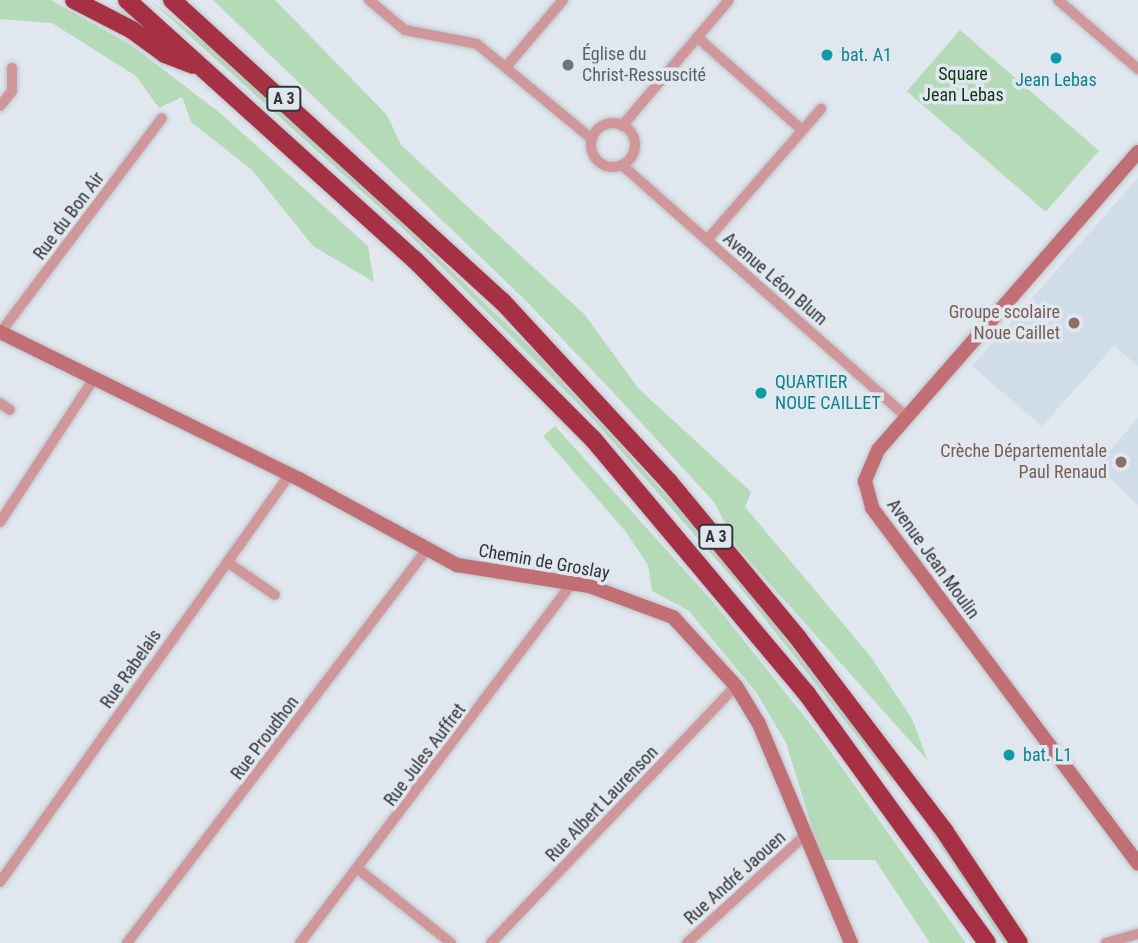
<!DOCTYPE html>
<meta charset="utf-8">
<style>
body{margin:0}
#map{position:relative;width:1138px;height:943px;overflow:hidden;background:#e0e7ee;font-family:"Roboto Condensed",sans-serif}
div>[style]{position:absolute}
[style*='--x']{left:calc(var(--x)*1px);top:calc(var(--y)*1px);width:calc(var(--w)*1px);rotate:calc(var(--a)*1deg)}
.built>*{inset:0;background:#d0dde9}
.green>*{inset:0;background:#b5dab8;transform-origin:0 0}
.roads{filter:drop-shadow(0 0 2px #bdc3c9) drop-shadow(0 0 2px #bdc3c9)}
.street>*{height:10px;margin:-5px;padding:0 5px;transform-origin:5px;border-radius:5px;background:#d0979a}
.street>.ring{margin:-5px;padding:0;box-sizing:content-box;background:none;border:10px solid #d0979a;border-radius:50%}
.secondary>*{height:14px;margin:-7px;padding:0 7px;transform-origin:7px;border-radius:7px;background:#c16e75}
.highway>*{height:18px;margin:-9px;padding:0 9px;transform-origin:9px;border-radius:9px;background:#a73144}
.dots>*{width:19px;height:19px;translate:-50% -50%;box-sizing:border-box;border:4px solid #e0e7ee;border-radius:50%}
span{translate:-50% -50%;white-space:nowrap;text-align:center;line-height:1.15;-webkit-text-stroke:7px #e0e7ee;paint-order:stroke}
.shield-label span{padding:2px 5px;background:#e0e7ee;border:2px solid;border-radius:5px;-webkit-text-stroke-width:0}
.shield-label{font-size:16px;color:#323537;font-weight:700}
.worship-label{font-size:18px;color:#5b616d}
.left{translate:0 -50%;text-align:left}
.culture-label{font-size:18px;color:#0d838f}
.park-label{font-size:18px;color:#0d3715}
.street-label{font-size:18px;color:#323537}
.education-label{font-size:18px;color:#785e54}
.right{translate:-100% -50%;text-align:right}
</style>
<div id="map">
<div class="built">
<div style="clip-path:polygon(1138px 178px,1138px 366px,1114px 346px,1042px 426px,972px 366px)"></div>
<div style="clip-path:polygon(1138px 418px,1138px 505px,1101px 470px,1106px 464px,1102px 460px)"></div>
</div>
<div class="green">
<div style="clip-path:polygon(0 0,51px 0,131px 45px,220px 113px,368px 246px,374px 282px,313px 246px,252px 170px,191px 122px,182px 97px,159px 108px,136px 76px,52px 23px,0 19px)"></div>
<div style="clip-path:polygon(150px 0,219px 54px,350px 173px,535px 352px,713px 546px,895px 779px,892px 781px,736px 582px,593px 419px,411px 236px)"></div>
<div style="clip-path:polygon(213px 0,275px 0,387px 115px,401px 145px,585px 315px,638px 388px,751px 492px,745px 507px,871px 657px,912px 719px,928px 761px,738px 548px,714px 502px,612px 391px,526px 301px)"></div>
<div style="left:960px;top:30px;width:184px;height:81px;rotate:41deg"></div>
<div style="clip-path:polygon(555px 426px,713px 602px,816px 731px,966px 943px,930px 943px,875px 860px,822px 860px,786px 743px,756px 692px,689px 611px,652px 591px,648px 565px,626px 532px,543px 436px)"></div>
<div style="clip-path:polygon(908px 796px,988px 910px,1009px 943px,1004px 943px)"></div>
</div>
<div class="roads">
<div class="street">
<div style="--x:369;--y:0;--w:47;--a:39.8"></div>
<div style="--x:405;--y:30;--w:73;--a:11"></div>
<div style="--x:477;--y:44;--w:149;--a:39.6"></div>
<div style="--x:1058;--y:0;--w:106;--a:40.8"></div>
<div style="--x:697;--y:37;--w:140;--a:41.5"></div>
<div style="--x:506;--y:67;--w:88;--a:-49.6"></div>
<div style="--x:0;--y:106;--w:19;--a:-51"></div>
<div style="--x:12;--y:91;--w:23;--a:-90"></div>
<div class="ring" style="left:591px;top:123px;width:34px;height:34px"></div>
<div style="--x:622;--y:126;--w:165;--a:-49.7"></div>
<div style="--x:622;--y:165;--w:379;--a:41.5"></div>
<div style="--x:707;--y:240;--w:174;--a:-49"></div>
<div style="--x:0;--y:333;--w:269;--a:-53"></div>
<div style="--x:0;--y:403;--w:12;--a:35"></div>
<div style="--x:0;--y:522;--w:170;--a:-56.8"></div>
<div style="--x:227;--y:562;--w:58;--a:34.5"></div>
<div style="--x:358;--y:869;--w:119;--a:38.5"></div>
<div style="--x:0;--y:882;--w:499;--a:-54.6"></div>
<div style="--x:127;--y:943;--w:493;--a:-52.7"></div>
<div style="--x:300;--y:943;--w:450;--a:-52.9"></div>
<div style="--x:491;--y:943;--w:355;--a:-46.4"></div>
<div style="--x:687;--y:943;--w:159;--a:-42.4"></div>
<div style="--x:1106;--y:943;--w:33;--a:-16"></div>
</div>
<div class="secondary">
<div style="--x:1138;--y:152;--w:395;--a:131.1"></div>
<div style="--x:878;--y:450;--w:34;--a:113"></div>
<div style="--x:865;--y:481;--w:28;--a:75"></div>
<div style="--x:872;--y:508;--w:444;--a:53.2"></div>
<div style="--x:0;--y:332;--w:333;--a:26.2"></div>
<div style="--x:299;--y:479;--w:180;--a:28.6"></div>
<div style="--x:457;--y:565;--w:134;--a:9"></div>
<div style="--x:589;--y:586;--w:90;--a:20.3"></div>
<div style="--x:673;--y:617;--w:93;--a:47.6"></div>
<div style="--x:736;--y:686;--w:44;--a:58.8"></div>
<div style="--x:759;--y:724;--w:238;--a:67.2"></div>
</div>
<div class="highway">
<div style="--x:74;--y:0;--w:65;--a:27.3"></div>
<div style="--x:132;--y:30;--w:41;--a:36"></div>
<div style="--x:165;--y:54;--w:30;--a:21"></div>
<div style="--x:127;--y:0;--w:388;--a:42.1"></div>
<div style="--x:415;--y:260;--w:252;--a:45.2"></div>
<div style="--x:593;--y:439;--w:333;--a:50"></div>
<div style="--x:807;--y:694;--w:307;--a:54.1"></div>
<div style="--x:172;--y:0;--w:447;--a:42.4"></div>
<div style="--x:502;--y:301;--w:246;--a:47.3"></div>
<div style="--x:669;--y:482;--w:202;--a:50.4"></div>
<div style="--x:798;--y:638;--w:243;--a:52.8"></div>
<div style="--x:945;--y:832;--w:133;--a:56.3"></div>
</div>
</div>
<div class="dots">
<div style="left:827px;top:55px;background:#0f9aa8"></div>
<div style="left:1056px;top:58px;background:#0f9aa8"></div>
<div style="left:568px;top:65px;background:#6b7280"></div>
<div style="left:1074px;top:323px;background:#8d6e63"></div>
<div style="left:761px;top:393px;background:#0f9aa8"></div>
<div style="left:1121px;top:462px;background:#8d6e63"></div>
<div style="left:1009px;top:755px;background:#0f9aa8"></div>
</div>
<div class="shield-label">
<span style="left:284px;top:99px">A 3</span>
<span style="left:716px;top:537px">A 3</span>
</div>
<div class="worship-label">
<span class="left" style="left:582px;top:65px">Église du<br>Christ-Ressuscité</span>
</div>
<div class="culture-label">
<span class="left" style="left:841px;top:55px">bat. A1</span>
<span style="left:1056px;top:80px">Jean Lebas</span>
<span class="left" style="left:775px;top:393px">QUARTIER<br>NOUE CAILLET</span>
<span class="left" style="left:1023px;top:755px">bat. L1</span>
</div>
<div class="park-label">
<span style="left:963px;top:85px">Square<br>Jean Lebas</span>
</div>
<div class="street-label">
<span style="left:69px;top:216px;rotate:-53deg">Rue du Bon Air</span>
<span style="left:775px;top:279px;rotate:41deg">Avenue Léon Blum</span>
<span style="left:933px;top:559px;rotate:54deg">Avenue Jean Moulin</span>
<span style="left:544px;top:562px;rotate:10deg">Chemin de Groslay</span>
<span style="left:131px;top:669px;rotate:-55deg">Rue Rabelais</span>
<span style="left:265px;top:738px;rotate:-53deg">Rue Proudhon</span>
<span style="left:425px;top:755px;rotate:-53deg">Rue Jules Auffret</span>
<span style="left:602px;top:804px;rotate:-46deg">Rue Albert Laurenson</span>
<span style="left:735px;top:878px;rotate:-42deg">Rue André Jaouen</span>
</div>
<div class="education-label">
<span class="right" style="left:1060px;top:323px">Groupe scolaire<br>Noue Caillet</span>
<span class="right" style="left:1107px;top:462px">Crèche Départementale<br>Paul Renaud</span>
</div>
</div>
